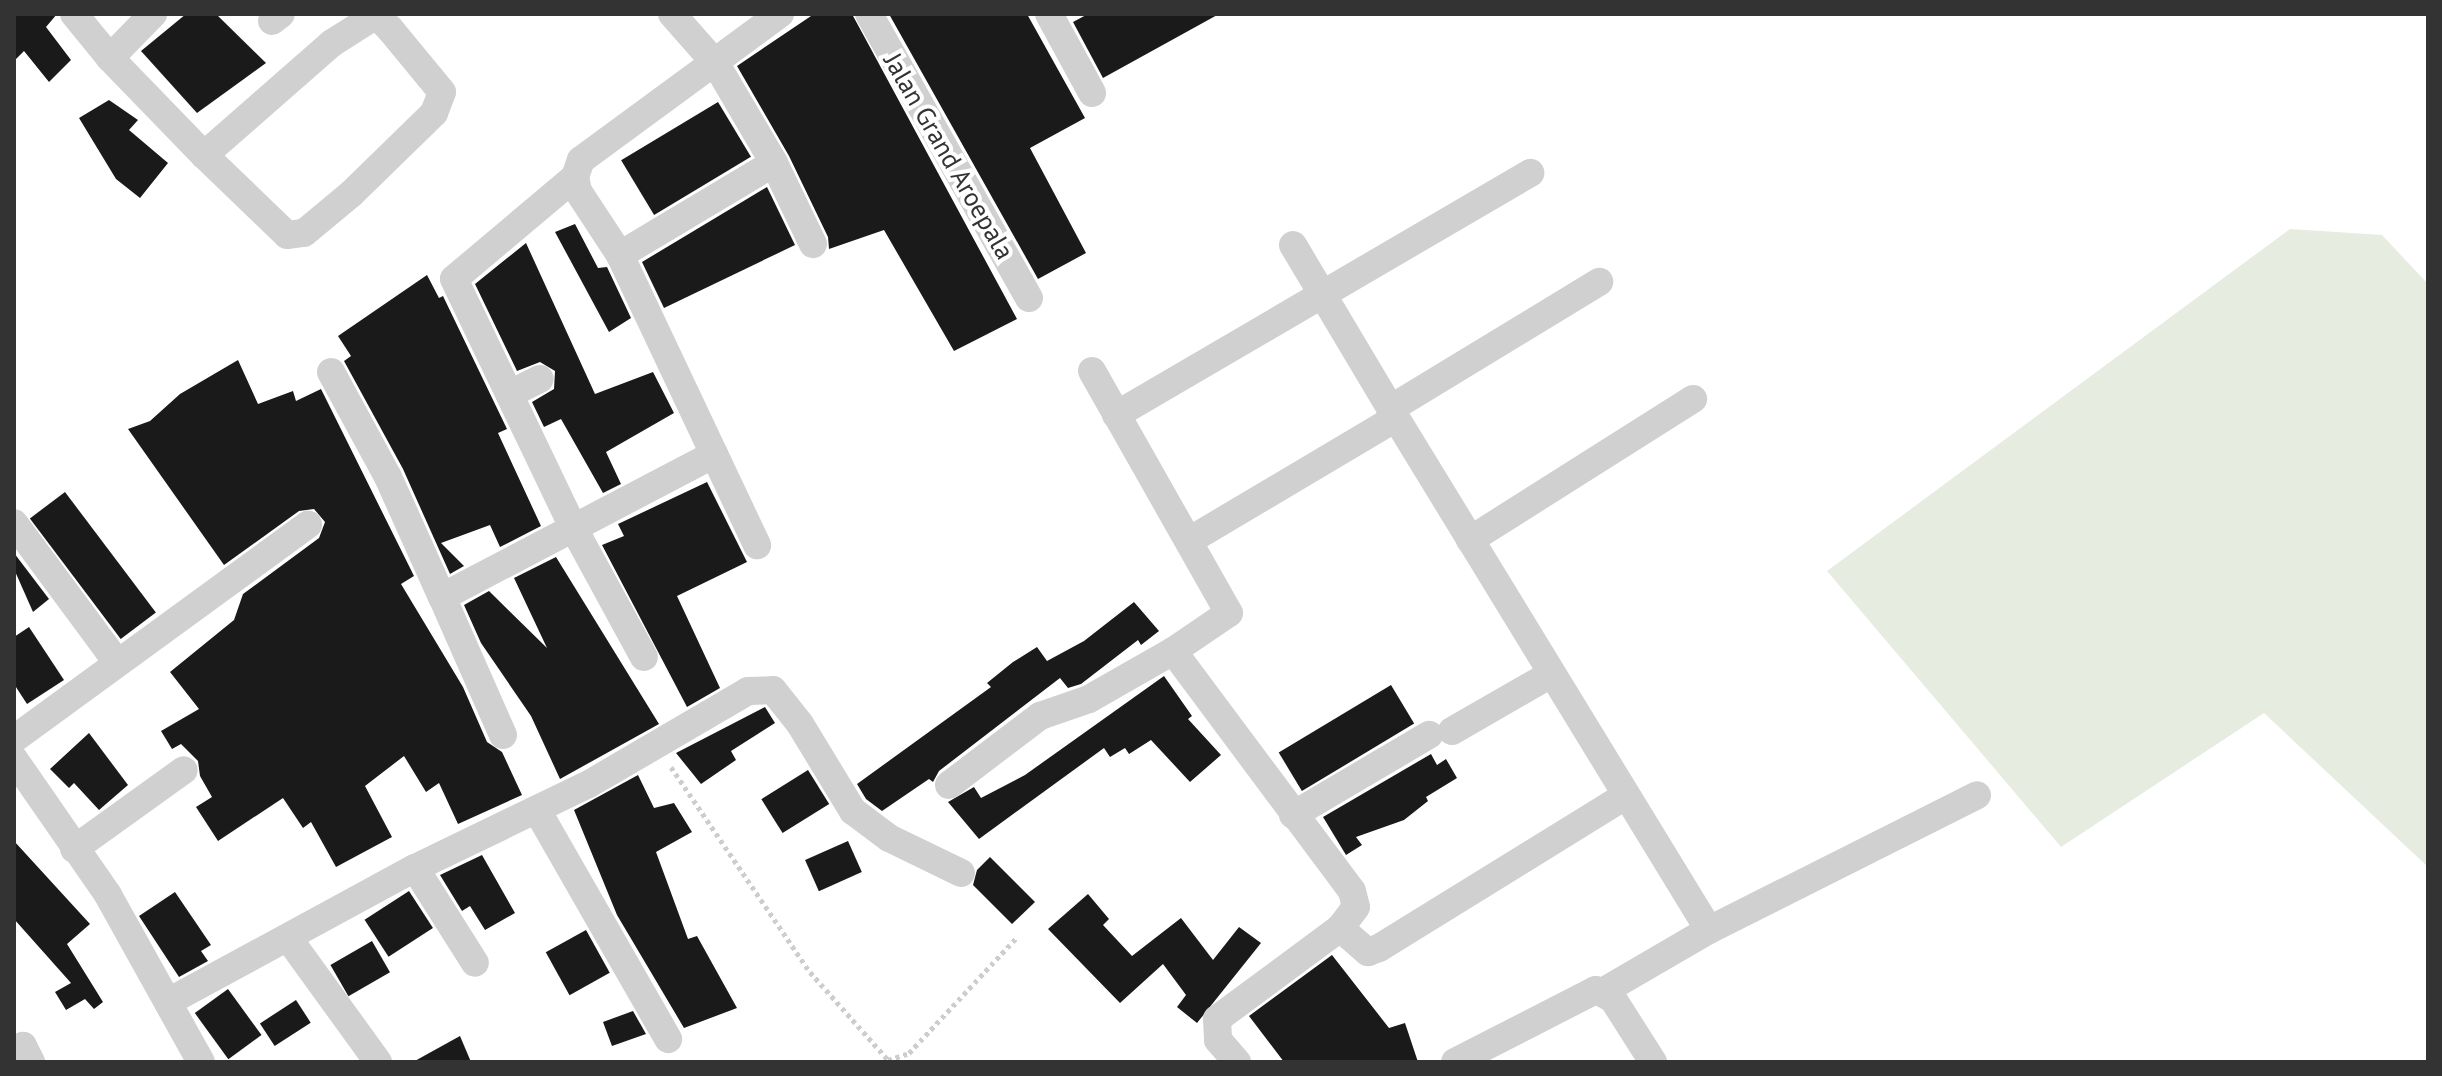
<!DOCTYPE html>
<style>
body{margin:0}
#map{position:relative;width:2442px;height:1076px;overflow:hidden;background:#fff;font-family:"PT Sans",sans-serif}
div>[style]{position:absolute}
[style*='--x']{left:calc(var(--x)*1px);top:calc(var(--y)*1px);width:calc(var(--w)*1px);rotate:calc(var(--a)*1deg)}
.green>*{inset:0;background:#e6ecdf}
.building>*{inset:0;background:#1a1a1a;transform-origin:0 0}
.path>*{height:5px;margin-top:-2.5px;transform-origin:0;background:repeating-linear-gradient(90deg,#cdcdcd 0 4px,transparent 0 8px)}
.minor>*{height:28px;margin:-14px;padding:0 14px;transform-origin:14px;border-radius:14px;background:#d0d0d0}
span{translate:-50% -50%;white-space:nowrap;text-align:center;line-height:1.15;-webkit-text-stroke:8px #fff;paint-order:stroke}
.street-label{font-size:26px;color:#333}
.frame{position:absolute;inset:0;border:16px solid #333;pointer-events:none}
</style>
<div id="map">
<div class="green">
<div style="clip-path:polygon(2290px 229px,2382px 235px,2428px 284px,2428px 867px,2264px 713px,2061px 847px,1827px 571px)"></div>
</div>
<div class="building">
<div style="clip-path:polygon(14px 14px,57px 14px,46px 27px,71px 60px,49px 82px,24px 51px,14px 61px)"></div>
<div style="clip-path:polygon(186px 14px,216px 14px,266px 63px,197px 113px,141px 51px)"></div>
<div style="clip-path:polygon(814px 14px,852px 14px,1017px 319px,954px 351px,884px 230px,829px 249px,828px 237px,789px 156px,737px 66px)"></div>
<div style="clip-path:polygon(889px 14px,1027px 14px,1085px 118px,1030px 148px,1086px 253px,1038px 279px)"></div>
<div style="clip-path:polygon(1088px 14px,1219px 14px,1103px 78px,1073px 22px)"></div>
<div style="clip-path:polygon(109px 100px,138px 120px,129px 130px,168px 163px,140px 198px,116px 179px,79px 118px)"></div>
<div style="left:718px;top:102px;width:64px;height:113px;rotate:59deg"></div>
<div style="clip-path:polygon(767px 187px,795px 245px,664px 308px,642px 262px)"></div>
<div style="clip-path:polygon(575px 224px,598px 268px,607px 267px,631px 318px,609px 332px,555px 232px)"></div>
<div style="clip-path:polygon(526px 243px,595px 394px,653px 372px,674px 413px,606px 452px,621px 484px,603px 493px,561px 419px,544px 427px,532px 402px,554px 389px,555px 371px,540px 362px,517px 371px,475px 284px)"></div>
<div style="clip-path:polygon(427px 275px,439px 298px,443px 296px,507px 429px,498px 433px,541px 526px,500px 547px,490px 525px,441px 543px,464px 566px,450px 574px,403px 469px,344px 361px,351px 356px,338px 336px)"></div>
<div style="clip-path:polygon(238px 360px,258px 404px,293px 391px,296px 401px,321px 389px,414px 576px,401px 584px,463px 687px,487px 742px,502px 752px,522px 795px,458px 824px,439px 783px,426px 792px,404px 756px,365px 786px,392px 837px,336px 867px,311px 822px,303px 828px,283px 798px,218px 841px,196px 807px,212px 797px,200px 776px,198px 761px,181px 744px,172px 749px,161px 731px,199px 709px,170px 672px,234px 620px,243px 594px,319px 538px,325px 522px,314px 509px,299px 511px,224px 565px,128px 429px,150px 421px,180px 394px)"></div>
<div style="clip-path:polygon(707px 482px,747px 562px,677px 596px,720px 688px,687px 707px,602px 545px,624px 536px,618px 524px)"></div>
<div style="left:65px;top:492px;width:151px;height:44px;rotate:53deg"></div>
<div style="clip-path:polygon(14px 553px,49px 599px,33px 612px,14px 569px)"></div>
<div style="clip-path:polygon(556px 557px,659px 724px,560px 779px,531px 716px,481px 643px,464px 605px,489px 591px,547px 648px,514px 578px)"></div>
<div style="clip-path:polygon(1134px 602px,1159px 631px,1141px 645px,1138px 640px,1081px 684px,1068px 688px,1060px 678px,939px 771px,933px 782px,929px 779px,882px 811px,866px 799px,857px 784px,991px 687px,987px 683px,1013px 662px,1037px 647px,1047px 661px,1084px 641px)"></div>
<div style="clip-path:polygon(29px 627px,64px 680px,27px 704px,14px 684px,14px 637px)"></div>
<div style="clip-path:polygon(1164px 676px,1192px 716px,1188px 719px,1221px 755px,1190px 782px,1151px 740px,1129px 754px,1125px 748px,1110px 757px,1104px 748px,979px 839px,948px 802px,974px 787px,981px 798px,1025px 775px)"></div>
<div style="left:1391px;top:685px;width:45px;height:131px;rotate:59deg"></div>
<div style="clip-path:polygon(765px 707px,775px 723px,731px 751px,736px 760px,701px 784px,676px 753px)"></div>
<div style="clip-path:polygon(89px 733px,128px 785px,99px 810px,74px 783px,69px 788px,50px 769px)"></div>
<div style="clip-path:polygon(1431px 754px,1437px 765px,1446px 759px,1457px 778px,1426px 797px,1428px 801px,1404px 820px,1356px 837px,1362px 845px,1346px 855px,1323px 817px)"></div>
<div style="left:808px;top:770px;width:40px;height:55px;rotate:58deg"></div>
<div style="clip-path:polygon(638px 775px,654px 808px,674px 803px,692px 832px,656px 852px,688px 939px,697px 936px,737px 1008px,684px 1028px,617px 915px,574px 810px)"></div>
<div style="clip-path:polygon(14px 841px,90px 924px,67px 944px,103px 1002px,94px 1009px,85px 999px,66px 1010px,55px 992px,71px 983px,14px 919px)"></div>
<div style="left:848px;top:841px;width:34px;height:47px;rotate:66deg"></div>
<div style="clip-path:polygon(482px 855px,515px 913px,485px 930px,470px 906px,462px 911px,440px 875px)"></div>
<div style="clip-path:polygon(990px 857px,1035px 902px,1012px 924px,973px 885px,977px 870px)"></div>
<div style="left:409px;top:891px;width:44px;height:53px;rotate:57deg"></div>
<div style="clip-path:polygon(175px 892px,211px 945px,201px 951px,208px 961px,179px 977px,139px 916px)"></div>
<div style="clip-path:polygon(1088px 894px,1109px 919px,1103px 925px,1132px 956px,1181px 918px,1213px 960px,1239px 927px,1261px 943px,1197px 1023px,1177px 1007px,1186px 995px,1163px 964px,1120px 1003px,1048px 929px)"></div>
<div style="left:586px;top:930px;width:49px;height:46px;rotate:61deg"></div>
<div style="left:372px;top:941px;width:36px;height:48px;rotate:60deg"></div>
<div style="clip-path:polygon(1332px 955px,1389px 1028px,1405px 1023px,1418px 1062px,1284px 1062px,1249px 1016px)"></div>
<div style="left:228px;top:989px;width:57px;height:41px;rotate:54deg"></div>
<div style="left:296px;top:1000px;width:27px;height:43px;rotate:57deg"></div>
<div style="clip-path:polygon(633px 1011px,646px 1034px,612px 1046px,603px 1022px)"></div>
<div style="clip-path:polygon(460px 1036px,471px 1062px,413px 1062px)"></div>
</div>
<div class="path">
<div style="--x:671;--y:767;--w:248;--a:55.9"></div>
<div style="--x:810;--y:972;--w:118;--a:48.4"></div>
<div style="--x:888;--y:1060;--w:22;--a:-18"></div>
<div style="--x:909;--y:1053;--w:158;--a:-47"></div>
</div>
<div class="minor">
<div style="--x:74;--y:14;--w:57;--a:50.7"></div>
<div style="--x:110;--y:58;--w:135;--a:45.9"></div>
<div style="--x:204;--y:155;--w:115;--a:43.9"></div>
<div style="--x:287;--y:235;--w:17;--a:-7"></div>
<div style="--x:304;--y:233;--w:61;--a:-39.7"></div>
<div style="--x:351;--y:194;--w:116;--a:-44.3"></div>
<div style="--x:434;--y:113;--w:22;--a:-69"></div>
<div style="--x:442;--y:92;--w:82;--a:-129.5"></div>
<div style="--x:390;--y:29;--w:16;--a:-135"></div>
<div style="--x:379;--y:18;--w:9;--a:174"></div>
<div style="--x:370;--y:19;--w:45;--a:147.7"></div>
<div style="--x:332;--y:43;--w:170;--a:138.8"></div>
<div style="--x:672;--y:14;--w:67;--a:48.7"></div>
<div style="--x:716;--y:64;--w:115;--a:59.6"></div>
<div style="--x:774;--y:163;--w:90;--a:64.3"></div>
<div style="--x:869;--y:14;--w:326;--a:60.6"></div>
<div style="--x:1049;--y:14;--w:90;--a:61.4"></div>
<div style="--x:272;--y:21;--w:11;--a:-38"></div>
<div style="--x:110;--y:58;--w:62;--a:-45.7"></div>
<div style="--x:575;--y:177;--w:158;--a:139.9"></div>
<div style="--x:454;--y:279;--w:275;--a:64.4"></div>
<div style="--x:573;--y:527;--w:148;--a:61.4"></div>
<div style="--x:1293;--y:245;--w:201;--a:59.2"></div>
<div style="--x:620;--y:255;--w:179;--a:-30.9"></div>
<div style="--x:1092;--y:371;--w:278;--a:60.5"></div>
<div style="--x:1229;--y:613;--w:68;--a:145.8"></div>
<div style="--x:331;--y:372;--w:119;--a:61.5"></div>
<div style="--x:388;--y:477;--w:132;--a:65.8"></div>
<div style="--x:512;--y:393;--w:31;--a:-27"></div>
<div style="--x:1390;--y:409;--w:245;--a:-31.3"></div>
<div style="--x:1116;--y:415;--w:480;--a:-30.3"></div>
<div style="--x:714;--y:454;--w:101;--a:64.7"></div>
<div style="--x:14;--y:523;--w:173;--a:53.5"></div>
<div style="--x:1192;--y:539;--w:237;--a:-30.7"></div>
<div style="--x:1396;--y:418;--w:600;--a:58.56"></div>
<div style="--x:1470;--y:540;--w:264;--a:-32.3"></div>
<div style="--x:1452;--y:731;--w:114;--a:-29.9"></div>
<div style="--x:503;--y:735;--w:151;--a:-113.8"></div>
<div style="--x:442;--y:597;--w:307;--a:-27.7"></div>
<div style="--x:714;--y:454;--w:220;--a:-115.3"></div>
<div style="--x:620;--y:255;--w:77;--a:-123.3"></div>
<div style="--x:578;--y:191;--w:14;--a:-102"></div>
<div style="--x:575;--y:177;--w:18;--a:-71"></div>
<div style="--x:581;--y:160;--w:247;--a:-36.3"></div>
<div style="--x:14;--y:739;--w:364;--a:-36.1"></div>
<div style="--x:14;--y:759;--w:165;--a:55.3"></div>
<div style="--x:108;--y:895;--w:191;--a:60.9"></div>
<div style="--x:949;--y:785;--w:114;--a:-37.2"></div>
<div style="--x:1040;--y:716;--w:52;--a:-19.1"></div>
<div style="--x:1089;--y:699;--w:97;--a:-29.7"></div>
<div style="--x:1173;--y:651;--w:299;--a:53.3"></div>
<div style="--x:1352;--y:891;--w:16;--a:76"></div>
<div style="--x:1356;--y:907;--w:26;--a:127"></div>
<div style="--x:1340;--y:928;--w:153;--a:143.5"></div>
<div style="--x:1217;--y:1019;--w:21;--a:87"></div>
<div style="--x:1218;--y:1040;--w:29;--a:49"></div>
<div style="--x:537;--y:810;--w:264;--a:60.2"></div>
<div style="--x:1293;--y:815;--w:158;--a:-30.5"></div>
<div style="--x:74;--y:849;--w:135;--a:-35.7"></div>
<div style="--x:415;--y:868;--w:193;--a:-25.8"></div>
<div style="--x:589;--y:784;--w:184;--a:-30.3"></div>
<div style="--x:748;--y:691;--w:25;--a:-2"></div>
<div style="--x:773;--y:690;--w:43;--a:51.5"></div>
<div style="--x:800;--y:724;--w:102;--a:58.7"></div>
<div style="--x:853;--y:811;--w:45;--a:36.9"></div>
<div style="--x:889;--y:838;--w:80;--a:25.9"></div>
<div style="--x:1340;--y:928;--w:37;--a:41"></div>
<div style="--x:1368;--y:952;--w:12;--a:-20"></div>
<div style="--x:1379;--y:948;--w:289;--a:-31.7"></div>
<div style="--x:289;--y:939;--w:152;--a:54.1"></div>
<div style="--x:1604;--y:991;--w:121;--a:-30.2"></div>
<div style="--x:1709;--y:930;--w:300;--a:-26.7"></div>
<div style="--x:168;--y:1002;--w:281;--a:-28.5"></div>
<div style="--x:415;--y:868;--w:112;--a:57.7"></div>
<div style="--x:14;--y:1052;--w:11;--a:-34"></div>
<div style="--x:23;--y:1046;--w:18;--a:63"></div>
<div style="--x:1455;--y:1062;--w:158;--a:-27.1"></div>
<div style="--x:1596;--y:990;--w:19;--a:28"></div>
<div style="--x:1613;--y:999;--w:75;--a:57.6"></div>
</div>
<div class="street-label">
<span style="left:949px;top:156px;rotate:60deg">Jalan Grand Aroepala</span>
</div>
<div class="frame"></div>
</div>
